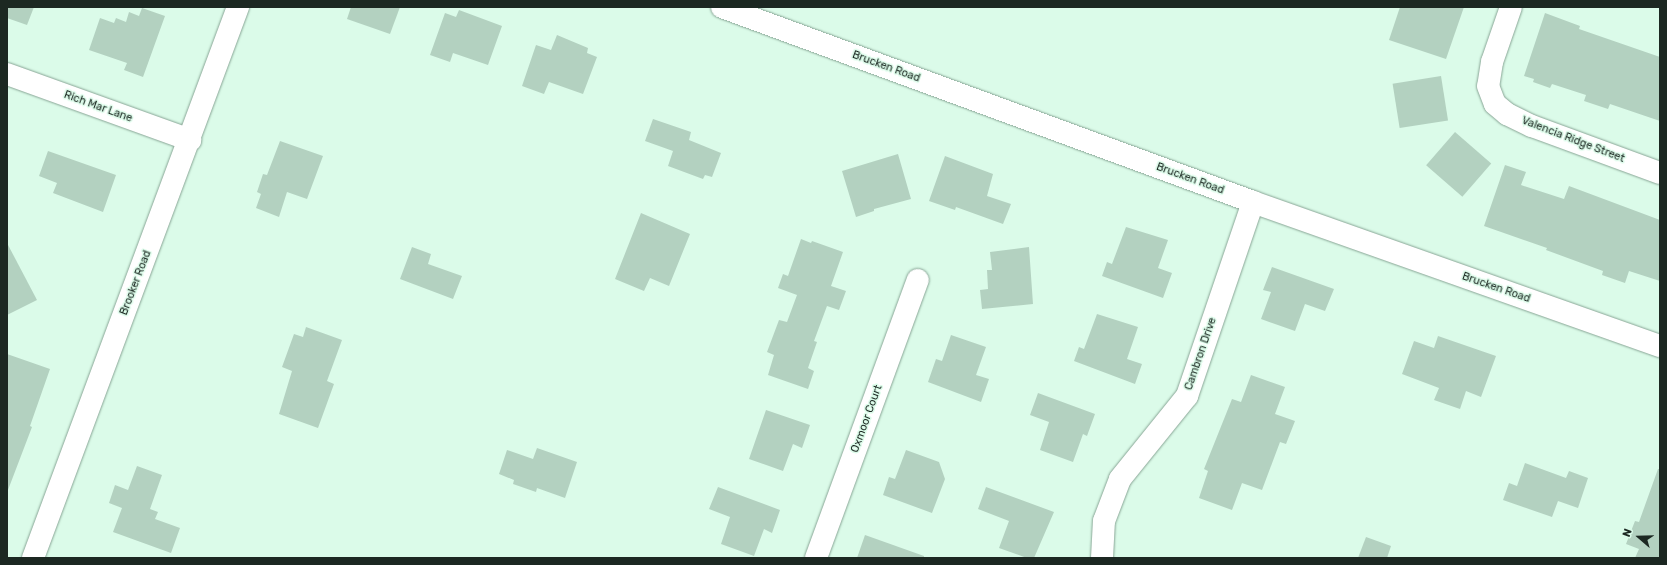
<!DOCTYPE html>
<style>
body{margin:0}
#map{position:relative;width:1667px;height:565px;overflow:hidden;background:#dbfbe9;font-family:Rubik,sans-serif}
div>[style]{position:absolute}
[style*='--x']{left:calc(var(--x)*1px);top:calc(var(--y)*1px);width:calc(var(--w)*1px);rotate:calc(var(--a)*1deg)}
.building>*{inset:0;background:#b3d1c0;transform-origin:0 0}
.roads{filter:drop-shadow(0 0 1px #88a595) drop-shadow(0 0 1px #88a595)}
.minor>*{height:22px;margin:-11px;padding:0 11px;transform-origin:11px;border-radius:11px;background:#fff}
span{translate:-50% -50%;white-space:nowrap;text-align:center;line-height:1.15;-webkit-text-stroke:3px #dbfbe9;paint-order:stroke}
.street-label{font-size:11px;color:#1c2822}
.frame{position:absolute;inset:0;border:8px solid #1c2822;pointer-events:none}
.north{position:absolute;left:1619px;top:517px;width:40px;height:40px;-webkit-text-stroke:3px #dbfbe9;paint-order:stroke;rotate:290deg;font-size:11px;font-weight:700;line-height:16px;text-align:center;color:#1c2822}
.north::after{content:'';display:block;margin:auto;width:14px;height:18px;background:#1c2822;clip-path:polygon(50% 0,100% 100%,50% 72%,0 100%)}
</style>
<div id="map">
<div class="building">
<div style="clip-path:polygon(7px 7px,34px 7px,27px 25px,7px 18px)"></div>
<div style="clip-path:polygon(351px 7px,400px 7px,390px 34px,347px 19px)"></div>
<div style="clip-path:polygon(1400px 7px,1464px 7px,1446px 59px,1389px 40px)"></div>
<div style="clip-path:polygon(142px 8px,165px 16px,143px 77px,124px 70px,127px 63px,89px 50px,100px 18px,114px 23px,116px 18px,126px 22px,129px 12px,139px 16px)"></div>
<div style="clip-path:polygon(459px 10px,502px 26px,488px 65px,453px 53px,450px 62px,430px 55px,445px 13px,456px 17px)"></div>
<div style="clip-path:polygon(1545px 13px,1580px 26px,1579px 29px,1660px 57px,1660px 121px,1610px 104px,1608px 109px,1584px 101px,1586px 95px,1552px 84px,1550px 88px,1533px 82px,1534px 79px,1524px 76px)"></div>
<div style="clip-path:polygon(557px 35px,588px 48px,587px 53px,597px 57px,583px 94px,549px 82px,544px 94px,522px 86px,536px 45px,551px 50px)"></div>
<div style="left:1441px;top:76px;width:45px;height:49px;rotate:81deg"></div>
<div style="clip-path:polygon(653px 119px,691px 132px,689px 140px,721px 153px,712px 177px,705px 175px,703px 179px,668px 166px,673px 151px,645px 141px)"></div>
<div style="left:1455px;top:132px;width:48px;height:44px;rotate:41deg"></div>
<div style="clip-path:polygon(280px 141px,323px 156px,307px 199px,287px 192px,279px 217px,256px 208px,261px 194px,257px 192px,263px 174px,267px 175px)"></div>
<div style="clip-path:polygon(48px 151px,116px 175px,103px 212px,53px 193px,57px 183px,39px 176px)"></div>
<div style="clip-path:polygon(898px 154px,911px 199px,874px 209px,874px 211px,856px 217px,842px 171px)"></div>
<div style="clip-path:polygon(945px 156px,993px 174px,987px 196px,1011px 204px,1003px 224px,956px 207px,955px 210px,929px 201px)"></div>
<div style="clip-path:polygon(1505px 165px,1526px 172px,1521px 185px,1564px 199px,1569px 186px,1660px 220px,1660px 281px,1629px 271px,1625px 283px,1602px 275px,1603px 271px,1546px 250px,1547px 248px,1484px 226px)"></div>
<div style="clip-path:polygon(641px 213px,690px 234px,669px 286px,650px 278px,644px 291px,615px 279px)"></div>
<div style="clip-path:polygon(1126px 227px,1168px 240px,1158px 268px,1172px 273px,1163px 298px,1102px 276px,1107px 262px,1112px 264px)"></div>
<div style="clip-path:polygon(801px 239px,811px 243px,812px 241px,843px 252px,831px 286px,846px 291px,839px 310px,827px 306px,814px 341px,817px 342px,808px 368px,814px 371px,808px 389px,768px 375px,774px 355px,767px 352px,779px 320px,787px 322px,797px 295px,778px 288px,783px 274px,788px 276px)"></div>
<div style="clip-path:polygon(7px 243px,37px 300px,7px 315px)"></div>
<div style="clip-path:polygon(412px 247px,431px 254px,428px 264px,462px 276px,453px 299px,400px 279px)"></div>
<div style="clip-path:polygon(1029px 247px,1033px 304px,982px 309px,980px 290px,988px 289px,987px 270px,992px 270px,990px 252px)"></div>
<div style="clip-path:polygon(1272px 267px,1334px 289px,1325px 311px,1305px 304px,1295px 331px,1261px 319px,1271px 292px,1263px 290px)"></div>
<div style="clip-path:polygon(1097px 314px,1138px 327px,1127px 359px,1142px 364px,1135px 384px,1074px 361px,1079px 347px,1084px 349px)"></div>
<div style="clip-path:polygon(306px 327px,342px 340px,327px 381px,334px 384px,318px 428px,279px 414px,292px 371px,282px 367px,294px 334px,303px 337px)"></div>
<div style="clip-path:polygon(951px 335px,986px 347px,976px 375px,989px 379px,981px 402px,928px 382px,936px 359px,942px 361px)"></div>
<div style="clip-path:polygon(1438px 336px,1496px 356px,1481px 397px,1466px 391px,1460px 409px,1434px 400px,1439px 388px,1402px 374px,1414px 341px,1434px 348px)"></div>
<div style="clip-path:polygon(7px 354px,50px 369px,30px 426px,32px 427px,8px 490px,7px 490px)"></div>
<div style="clip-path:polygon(1251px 375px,1285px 387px,1275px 414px,1295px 421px,1286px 444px,1280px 442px,1262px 490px,1242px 483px,1232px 510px,1199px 498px,1208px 471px,1204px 469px,1232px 399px,1241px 402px)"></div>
<div style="clip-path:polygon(1038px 393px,1095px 414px,1087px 436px,1083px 434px,1073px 462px,1040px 450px,1049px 422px,1030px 415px)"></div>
<div style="clip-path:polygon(766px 410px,810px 425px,802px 448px,793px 444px,783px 471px,749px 459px)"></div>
<div style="clip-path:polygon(537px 448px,577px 462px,565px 498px,537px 488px,536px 492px,513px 484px,514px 480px,499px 474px,507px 450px,533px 459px)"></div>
<div style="clip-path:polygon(906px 450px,939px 462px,945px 479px,932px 513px,883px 495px,889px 477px,895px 479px)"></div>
<div style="clip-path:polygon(1525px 463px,1566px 478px,1569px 471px,1588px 478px,1578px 508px,1558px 501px,1552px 517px,1503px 500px,1509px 483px,1517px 486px)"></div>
<div style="clip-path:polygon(137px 466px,162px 475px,150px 509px,158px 512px,155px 519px,180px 528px,171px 553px,113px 532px,122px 508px,109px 503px,115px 485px,128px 490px)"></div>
<div style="clip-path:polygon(1658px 469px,1660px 469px,1660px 558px,1635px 558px,1639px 549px,1626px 544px,1635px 521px,1639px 522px)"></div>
<div style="clip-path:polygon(718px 487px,780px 510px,772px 533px,764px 529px,754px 556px,721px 544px,730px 517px,709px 509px)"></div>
<div style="clip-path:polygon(986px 487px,1054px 512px,1034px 558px,1027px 558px,999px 548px,1009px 521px,978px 509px)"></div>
<div style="clip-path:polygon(865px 535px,924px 556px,924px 558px,857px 558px)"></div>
<div style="clip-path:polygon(1366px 537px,1391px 546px,1387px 558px,1358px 558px)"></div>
</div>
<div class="roads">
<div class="minor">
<div style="--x:722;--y:7;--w:566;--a:20.16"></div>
<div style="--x:1253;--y:202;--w:432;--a:19.5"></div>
<div style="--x:1511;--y:7;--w:58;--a:109.1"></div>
<div style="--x:1492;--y:62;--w:24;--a:99"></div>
<div style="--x:1488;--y:86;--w:19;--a:69"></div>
<div style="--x:1495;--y:104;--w:16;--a:40"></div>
<div style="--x:1507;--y:114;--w:28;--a:26"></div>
<div style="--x:1532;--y:126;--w:136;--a:20.2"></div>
<div style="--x:7;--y:74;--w:195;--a:19.8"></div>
<div style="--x:33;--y:558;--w:588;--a:-69.59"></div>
<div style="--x:816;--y:558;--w:296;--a:-69.9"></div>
<div style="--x:1102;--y:558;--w:37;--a:-87"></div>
<div style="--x:1104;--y:521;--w:45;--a:-69.1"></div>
<div style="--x:1120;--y:479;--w:107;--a:-51.1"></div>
<div style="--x:1187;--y:396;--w:205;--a:-71.2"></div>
</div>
</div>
<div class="street-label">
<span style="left:886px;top:67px;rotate:20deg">Brucken Road</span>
<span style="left:98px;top:107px;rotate:20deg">Rich Mar Lane</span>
<span style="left:1573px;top:140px;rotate:21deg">Valencia Ridge Street</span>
<span style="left:1190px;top:179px;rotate:20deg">Brucken Road</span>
<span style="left:136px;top:283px;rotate:-69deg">Brooker Road</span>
<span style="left:1496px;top:288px;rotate:19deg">Brucken Road</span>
<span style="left:1201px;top:354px;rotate:-71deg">Cambron Drive</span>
<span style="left:867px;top:419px;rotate:-70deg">Oxmoor Court</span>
</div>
<div class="frame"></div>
<div class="north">N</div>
</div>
